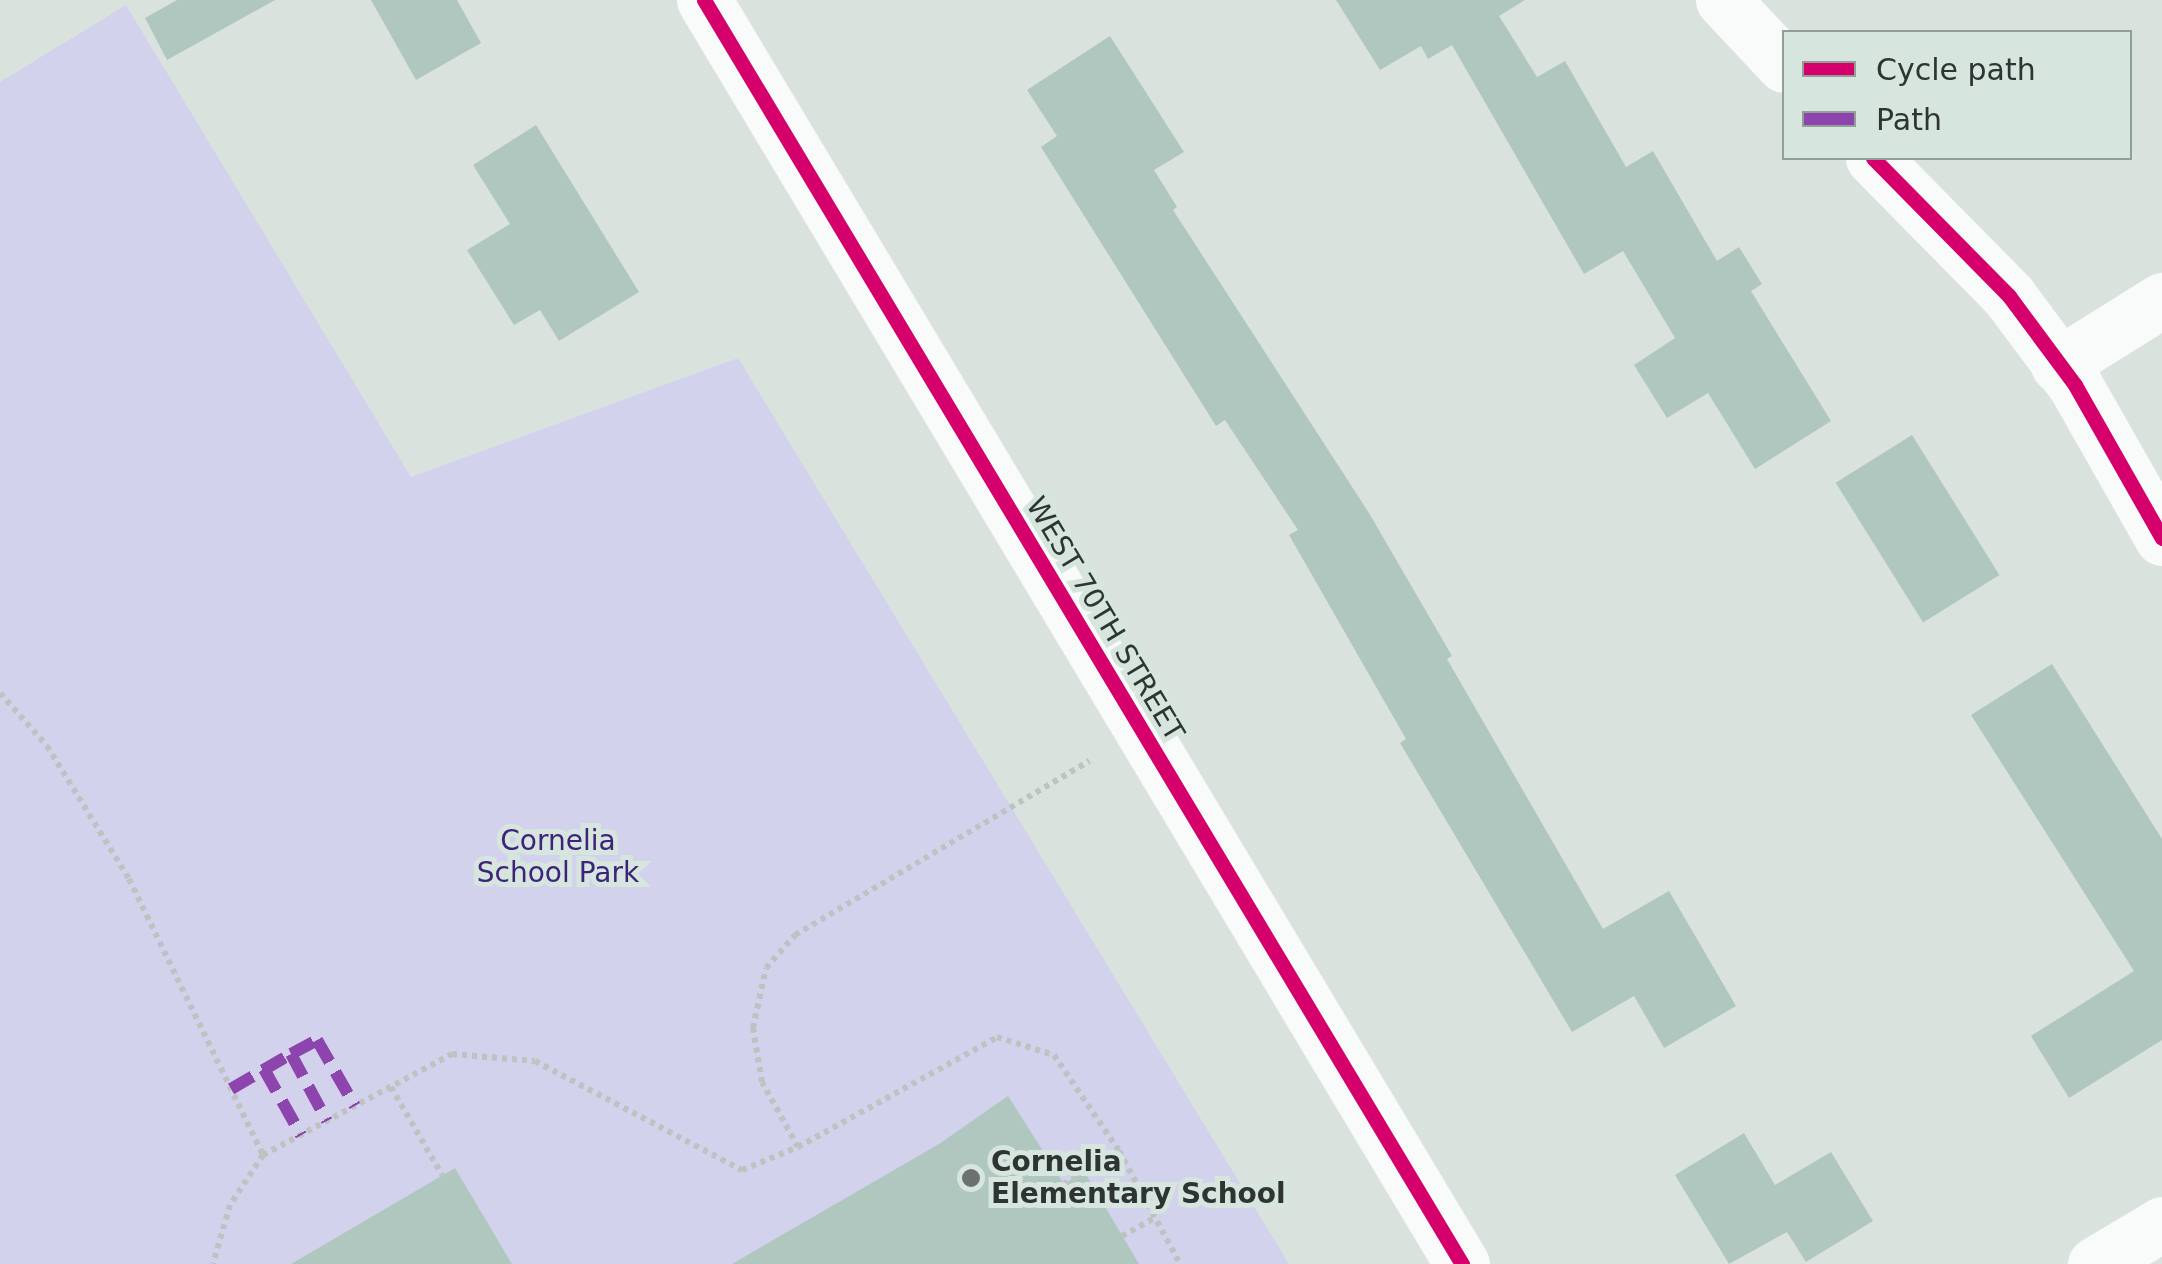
<!DOCTYPE html>
<style>
body{margin:0}
#map{position:relative;width:2162px;height:1264px;overflow:hidden;background:#dae2de;font-family:"DejaVu Sans",sans-serif}
div>[style]{position:absolute}
[style*='--x']{left:calc(var(--x)*1px);top:calc(var(--y)*1px);width:calc(var(--w)*1px);rotate:calc(var(--a)*1deg)}
.green>*{inset:0;background:#d2d2ed}
.building>*{inset:0;background:#afc7bf;transform-origin:0 0}
.path>*{height:6px;margin-top:-3px;transform-origin:0;background:repeating-linear-gradient(90deg,#bec2c1 0 5px,transparent 0 10px)}
.minor>*{height:55px;margin:-27.5px;padding:0 27.5px;transform-origin:27.5px;border-radius:27.5px;background:#f9fbfa}
.tertiary>*{height:55px;margin:-27.5px;padding:0 27.5px;transform-origin:27.5px;border-radius:27.5px;background:#f9fbfa}
.quiet>*{height:12px;margin-top:-6px;transform-origin:0;background:repeating-linear-gradient(90deg,#8e44ad 0 25px,transparent 0 37px)}
.cycleway>*{height:15px;margin:-7.5px;padding:0 7.5px;transform-origin:7.5px;border-radius:7.5px;background:#d6006c}
.dots>*{width:28px;height:28px;translate:-50% -50%;box-sizing:border-box;border:5px solid #d6e6df;border-radius:50%}
span{translate:-50% -50%;white-space:nowrap;text-align:center;line-height:1.15;-webkit-text-stroke:10px #d6e6df;paint-order:stroke}
.street-label{font-size:28px;color:#2d3431}
.park-label{font-size:28px;color:#3d2379}
.poi-label{font-size:28px;color:#2d3431;font-weight:700}
.left{translate:0 -50%;text-align:left}
.legend{position:absolute;left:1782px;top:30px;width:350px;height:130px;box-sizing:border-box;background:#d6e6df;border:2px solid #929f99;margin:0;padding:12px 18px;list-style:none;font-size:30px;color:#2d3431}
.legend li{display:flex;align-items:center;gap:20px;height:50px}
.legend b{width:50px;border:2px solid #929f99}
</style>
<div id="map">
<div class="green">
<div style="clip-path:polygon(126px 5px,411px 477px,738px 358px,1289px 1264px,0 1264px,0 82px)"></div>
</div>
<div class="building">
<div style="clip-path:polygon(177px 0,275px 0,167px 60px,145px 18px)"></div>
<div style="clip-path:polygon(371px 0,457px 0,481px 43px,416px 80px)"></div>
<div style="clip-path:polygon(1336px 0,1525px 0,1499px 16px,1537px 77px,1565px 61px,1626px 167px,1653px 151px,1717px 261px,1739px 247px,1762px 284px,1751px 291px,1831px 421px,1755px 469px,1708px 393px,1667px 418px,1634px 365px,1675px 338px,1623px 251px,1584px 274px,1452px 45px,1428px 59px,1421px 46px,1380px 70px)"></div>
<div style="clip-path:polygon(1110px 36px,1184px 152px,1154px 170px,1177px 207px,1173px 210px,1369px 513px,1452px 656px,1447px 659px,1603px 929px,1669px 891px,1736px 1006px,1664px 1048px,1634px 996px,1572px 1032px,1400px 743px,1406px 739px,1289px 535px,1298px 530px,1225px 420px,1216px 426px,1041px 147px,1057px 136px,1027px 90px)"></div>
<div style="clip-path:polygon(536px 125px,639px 292px,559px 341px,540px 310px,514px 325px,467px 250px,510px 224px,473px 165px)"></div>
<div style="left:1912px;top:435px;width:165px;height:90px;rotate:58deg"></div>
<div style="clip-path:polygon(2052px 664px,2162px 839px,2162px 1040px,2069px 1098px,2031px 1036px,2134px 971px,1971px 715px)"></div>
<div style="clip-path:polygon(1008px 1096px,1064px 1184px,1084px 1171px,1139px 1264px,732px 1264px,939px 1144px)"></div>
<div style="clip-path:polygon(1744px 1133px,1775px 1185px,1831px 1152px,1873px 1221px,1806px 1262px,1787px 1232px,1729px 1264px,1675px 1175px)"></div>
<div style="clip-path:polygon(455px 1168px,512px 1264px,291px 1264px)"></div>
</div>
<div class="path">
<div style="--x:0;--y:693;--w:71;--a:48.4"></div>
<div style="--x:47;--y:746;--w:156;--a:58.3"></div>
<div style="--x:129;--y:879;--w:307;--a:64.1"></div>
<div style="--x:263;--y:1155;--w:60;--a:123.4"></div>
<div style="--x:230;--y:1205;--w:61;--a:106.1"></div>
<div style="--x:391;--y:1087;--w:102;--a:59.9"></div>
<div style="--x:798;--y:1147;--w:227;--a:-28.9"></div>
<div style="--x:997;--y:1037;--w:60;--a:17.5"></div>
<div style="--x:1054;--y:1055;--w:116;--a:55.9"></div>
<div style="--x:1119;--y:1151;--w:64;--a:149"></div>
<div style="--x:1119;--y:1151;--w:128;--a:61.6"></div>
<div style="--x:263;--y:1155;--w:214;--a:-28.1"></div>
<div style="--x:452;--y:1054;--w:83;--a:4.8"></div>
<div style="--x:535;--y:1061;--w:234;--a:27.8"></div>
<div style="--x:742;--y:1170;--w:61;--a:-22.3"></div>
<div style="--x:798;--y:1147;--w:74;--a:-119"></div>
<div style="--x:762;--y:1082;--w:55;--a:-99.5"></div>
<div style="--x:753;--y:1028;--w:61;--a:-77.8"></div>
<div style="--x:766;--y:968;--w:44;--a:-48.7"></div>
<div style="--x:795;--y:935;--w:342;--a:-30.6"></div>
<div style="--x:1122;--y:1236;--w:37;--a:-29"></div>
</div>
<div class="minor">
<div style="--x:1723;--y:0;--w:89;--a:46.8"></div>
<div style="--x:1873;--y:158;--w:194;--a:45.4"></div>
<div style="--x:2009;--y:296;--w:111;--a:53.4"></div>
<div style="--x:2075;--y:385;--w:176;--a:60.4"></div>
<div style="--x:2058;--y:365;--w:123;--a:-32"></div>
<div style="--x:2095;--y:1264;--w:78;--a:-30.8"></div>
</div>
<div class="tertiary">
<div style="--x:704;--y:0;--w:1474;--a:59.05"></div>
</div>
<div class="quiet">
<div style="--x:291;--y:1054;--w:30;--a:-28"></div>
<div style="--x:317;--y:1040;--w:76;--a:60.1"></div>
<div style="--x:264;--y:1069;--w:76;--a:60.7"></div>
<div style="--x:231;--y:1089;--w:69;--a:-30.3"></div>
<div style="--x:291;--y:1054;--w:76;--a:61.8"></div>
</div>
<div class="cycleway">
<div style="--x:704;--y:0;--w:1474;--a:59.05"></div>
<div style="--x:1873;--y:158;--w:194;--a:45.4"></div>
<div style="--x:2009;--y:296;--w:111;--a:53.4"></div>
<div style="--x:2075;--y:385;--w:176;--a:60.4"></div>
</div>
<div class="dots">
<div style="left:971px;top:1178px;background:#6a716e"></div>
</div>
<div class="street-label">
<span style="left:1105px;top:619px;rotate:59deg">WEST 70TH STREET</span>
</div>
<div class="park-label">
<span style="left:558px;top:857px">Cornelia<br>School Park</span>
</div>
<div class="poi-label">
<span class="left" style="left:991px;top:1178px">Cornelia<br>Elementary School</span>
</div>
<ul class="legend">
<li><b style="height:12px;background:#d6006c"></b>Cycle path</li>
<li><b style="height:12px;background:#8e44ad"></b>Path</li>
</ul>
</div>
